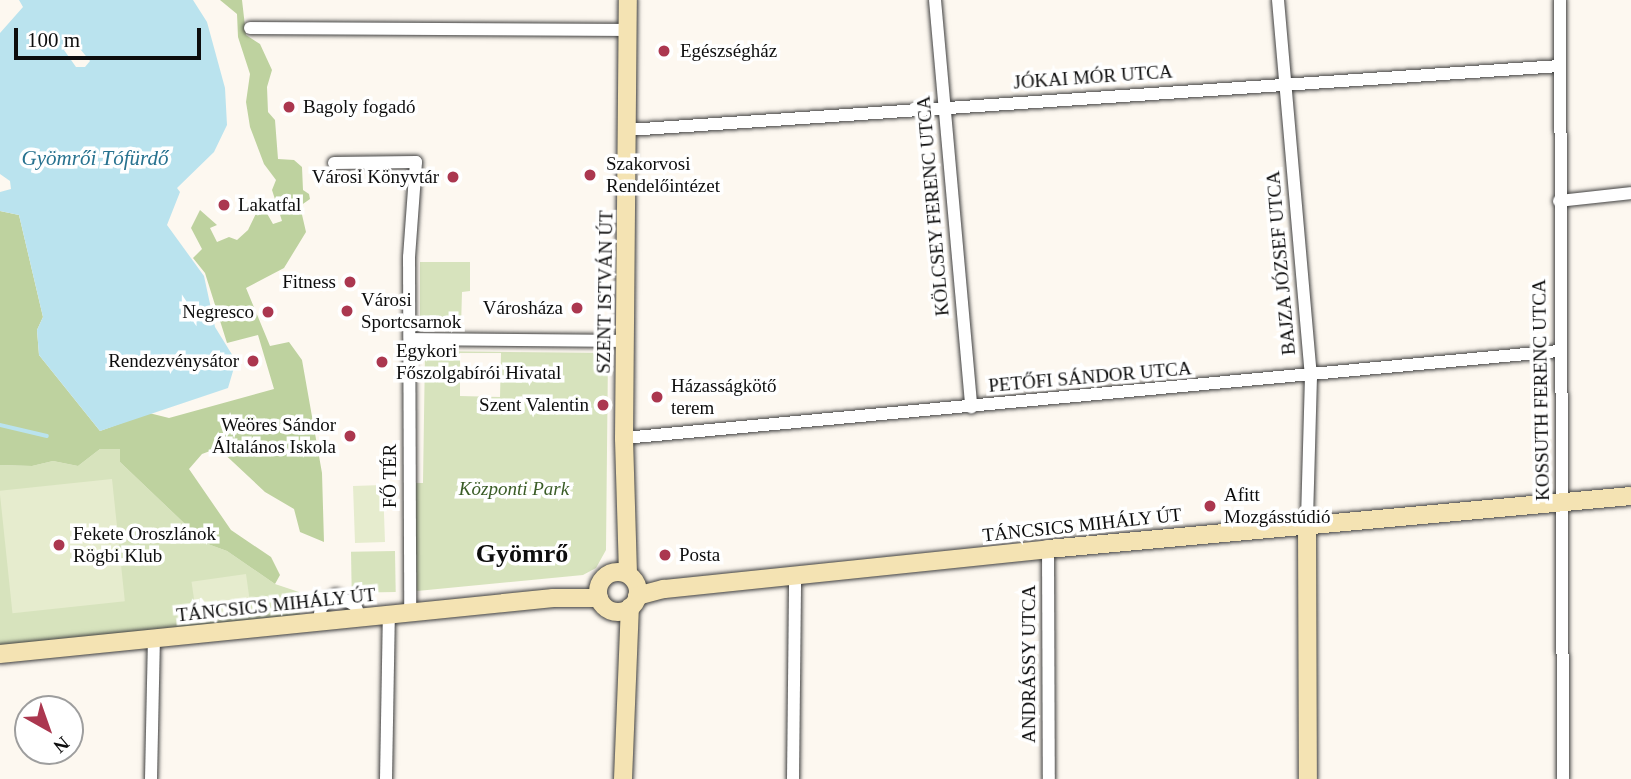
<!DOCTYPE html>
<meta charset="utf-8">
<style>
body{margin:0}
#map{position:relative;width:1631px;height:779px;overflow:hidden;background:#fdf8f0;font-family:Georgia,serif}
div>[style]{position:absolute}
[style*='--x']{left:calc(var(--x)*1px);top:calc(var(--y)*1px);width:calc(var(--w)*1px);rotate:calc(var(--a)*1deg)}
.green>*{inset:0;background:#d7e3bd;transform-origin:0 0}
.forest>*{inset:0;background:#bed29f}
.pitch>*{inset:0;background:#e6ecce;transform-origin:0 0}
.water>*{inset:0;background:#bae3ee}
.stream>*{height:3.5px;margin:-1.75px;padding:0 1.75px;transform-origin:1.75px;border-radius:1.75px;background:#bae3ee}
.roads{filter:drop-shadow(0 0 2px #404040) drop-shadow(0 0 2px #404040)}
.street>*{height:12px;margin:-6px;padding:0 6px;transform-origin:6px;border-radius:6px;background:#fff}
.secondary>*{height:18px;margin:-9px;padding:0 9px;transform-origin:9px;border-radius:9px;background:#f4e3b3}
.secondary>.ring{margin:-9px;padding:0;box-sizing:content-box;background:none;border:18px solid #f4e3b3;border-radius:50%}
.dots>*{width:19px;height:19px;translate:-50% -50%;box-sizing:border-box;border:4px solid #fff;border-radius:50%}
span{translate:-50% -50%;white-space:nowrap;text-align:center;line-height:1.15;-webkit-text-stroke:7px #fff;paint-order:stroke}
.poi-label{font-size:19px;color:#0d0d0d}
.left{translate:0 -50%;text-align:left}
.right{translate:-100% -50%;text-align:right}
.street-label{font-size:19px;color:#0d0d0d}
.park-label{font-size:19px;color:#3a5c26;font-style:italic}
.water-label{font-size:21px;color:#27728f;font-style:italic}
.district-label{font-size:26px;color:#0d0d0d;font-weight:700}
.north{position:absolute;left:14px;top:695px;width:70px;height:70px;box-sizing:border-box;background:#fff;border:2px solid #9e9e9e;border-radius:50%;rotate:140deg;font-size:19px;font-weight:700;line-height:28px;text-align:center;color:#0d0d0d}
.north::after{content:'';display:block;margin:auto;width:24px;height:32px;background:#ab374f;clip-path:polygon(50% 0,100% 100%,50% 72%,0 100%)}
.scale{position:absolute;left:14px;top:28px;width:187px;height:32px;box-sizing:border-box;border:4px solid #0d0d0d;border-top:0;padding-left:9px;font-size:21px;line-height:24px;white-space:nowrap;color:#0d0d0d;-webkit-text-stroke:5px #fff;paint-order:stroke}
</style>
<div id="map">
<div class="green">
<div style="clip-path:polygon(420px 262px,470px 262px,470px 291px,462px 292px,461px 327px,420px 327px)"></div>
<div style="clip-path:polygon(evenodd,425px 351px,608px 353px,606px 550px,596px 568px,583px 575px,417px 591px,415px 483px,423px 483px,425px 351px,460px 353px,501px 353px,500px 397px,460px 396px,460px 353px)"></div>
<div style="clip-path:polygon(100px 449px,121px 449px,120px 462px,205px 543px,227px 551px,275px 584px,299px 592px,300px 618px,0 648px,0 465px,32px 466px,53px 461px,78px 466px)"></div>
<div style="left:395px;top:551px;width:41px;height:44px;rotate:89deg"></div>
</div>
<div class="forest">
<div style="clip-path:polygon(220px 0,242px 0,246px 35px,260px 44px,272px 70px,267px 87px,268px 112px,275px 120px,278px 159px,294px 160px,302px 167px,303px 190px,309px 194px,310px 199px,300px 206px,306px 232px,284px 268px,246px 288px,270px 346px,289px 342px,302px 360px,322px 473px,324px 542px,300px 532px,294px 509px,265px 492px,218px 448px,202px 454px,189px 469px,231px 530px,271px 557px,280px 575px,275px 584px,227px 551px,205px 543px,120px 462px,120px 449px,100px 449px,78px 466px,53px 461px,32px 466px,0 465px,0 211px,19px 215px,43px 317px,37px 330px,39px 355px,100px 431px,149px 413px,169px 418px,274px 389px,258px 335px,227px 343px,205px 273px,193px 258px,202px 249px,191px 228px,200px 210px,217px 225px,210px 228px,217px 242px,229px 237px,237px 240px,248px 230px,261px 203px,273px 224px,282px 221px,272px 190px,276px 180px,264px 164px,250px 127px,246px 102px,250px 74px,238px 37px,237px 14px)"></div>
</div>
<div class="pitch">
<div style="left:112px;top:479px;width:123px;height:113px;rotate:84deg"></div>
<div style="left:383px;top:485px;width:57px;height:30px;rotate:88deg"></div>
<div style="left:246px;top:574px;width:30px;height:55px;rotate:82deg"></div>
</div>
<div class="water">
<div style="clip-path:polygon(evenodd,19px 0,193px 0,207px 22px,225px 88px,227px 125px,214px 152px,177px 188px,180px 192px,167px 225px,204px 276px,215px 327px,236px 361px,228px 388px,100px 431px,39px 355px,37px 330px,43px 317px,19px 215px,0 211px,0 192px,11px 189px,10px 181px,0 174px,0 33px,23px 7px,19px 0,76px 44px,90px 61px,85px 67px,76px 67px,64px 50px,76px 44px)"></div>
</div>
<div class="stream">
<div style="--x:0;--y:425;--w:48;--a:13.2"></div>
</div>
<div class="roads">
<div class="street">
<div style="--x:935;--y:0;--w:409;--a:84.9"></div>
<div style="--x:1278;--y:0;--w:377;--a:85"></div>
<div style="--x:1311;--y:376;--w:147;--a:91.6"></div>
<div style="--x:1560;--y:0;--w:779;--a:89.78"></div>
<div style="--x:250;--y:28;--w:378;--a:0.3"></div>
<div style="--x:628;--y:130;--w:934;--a:-3.93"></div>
<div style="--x:334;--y:163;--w:82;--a:-0.7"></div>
<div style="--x:416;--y:162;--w:95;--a:94.2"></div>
<div style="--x:409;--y:257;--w:355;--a:89.8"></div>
<div style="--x:1559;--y:201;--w:72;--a:-6.3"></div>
<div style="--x:410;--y:339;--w:215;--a:0.5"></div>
<div style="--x:624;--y:438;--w:939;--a:-5.32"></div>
<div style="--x:1048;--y:549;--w:230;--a:89.8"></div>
<div style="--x:319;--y:621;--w:14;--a:-82"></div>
<div style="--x:321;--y:607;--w:19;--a:-39"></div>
<div style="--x:336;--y:595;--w:21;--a:28"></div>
<div style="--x:355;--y:605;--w:13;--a:67"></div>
<div style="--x:151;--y:779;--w:140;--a:-88.8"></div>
<div style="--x:386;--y:779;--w:164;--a:-89"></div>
<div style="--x:793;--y:779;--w:204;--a:-89.4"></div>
</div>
<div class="secondary">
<div style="--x:1307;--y:523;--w:256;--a:89.8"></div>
<div class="ring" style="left:598px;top:572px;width:22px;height:22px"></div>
<div style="--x:628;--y:574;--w:136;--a:-91.7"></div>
<div style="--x:624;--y:438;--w:438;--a:-89.5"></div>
<div style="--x:637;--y:596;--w:28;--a:-15"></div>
<div style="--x:664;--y:589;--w:386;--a:-5.9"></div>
<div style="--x:1048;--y:549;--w:585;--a:-5.19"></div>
<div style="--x:0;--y:654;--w:556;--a:-5.78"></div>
<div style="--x:553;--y:598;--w:46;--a:0"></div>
<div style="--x:623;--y:779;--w:172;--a:-87.7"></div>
</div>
</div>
<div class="dots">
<div style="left:664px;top:51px;background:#ab374f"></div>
<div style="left:289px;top:107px;background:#ab374f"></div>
<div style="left:590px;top:175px;background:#ab374f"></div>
<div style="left:453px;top:177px;background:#ab374f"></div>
<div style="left:224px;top:205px;background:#ab374f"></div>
<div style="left:350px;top:282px;background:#ab374f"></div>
<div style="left:577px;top:308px;background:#ab374f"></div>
<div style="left:347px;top:311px;background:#ab374f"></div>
<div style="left:268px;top:312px;background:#ab374f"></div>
<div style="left:253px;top:361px;background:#ab374f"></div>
<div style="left:382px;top:362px;background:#ab374f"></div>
<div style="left:657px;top:397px;background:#ab374f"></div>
<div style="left:603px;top:405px;background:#ab374f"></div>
<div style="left:350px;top:436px;background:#ab374f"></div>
<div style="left:1210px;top:506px;background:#ab374f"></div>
<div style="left:59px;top:545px;background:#ab374f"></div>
<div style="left:665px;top:555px;background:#ab374f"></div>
</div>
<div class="poi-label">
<span class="left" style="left:680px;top:51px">Egészségház</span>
<span class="left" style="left:303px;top:107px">Bagoly fogadó</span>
<span class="left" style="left:606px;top:175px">Szakorvosi<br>Rendelőintézet</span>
<span class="right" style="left:439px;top:177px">Városi Könyvtár</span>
<span class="left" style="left:238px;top:205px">Lakatfal</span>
<span class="right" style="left:336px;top:282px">Fitness</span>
<span class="left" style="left:361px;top:311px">Városi<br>Sportcsarnok</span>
<span class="right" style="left:563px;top:308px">Városháza</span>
<span class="right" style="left:254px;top:312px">Negresco</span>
<span class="left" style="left:396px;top:362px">Egykori<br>Főszolgabírói Hivatal</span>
<span class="right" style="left:239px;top:361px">Rendezvénysátor</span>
<span class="left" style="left:671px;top:397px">Házasságkötő<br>terem</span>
<span class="right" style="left:589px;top:405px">Szent Valentin</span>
<span class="right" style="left:336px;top:436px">Weöres Sándor<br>Általános Iskola</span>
<span class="left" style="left:1224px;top:506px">Afitt<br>Mozgásstúdió</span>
<span class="left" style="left:73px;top:545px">Fekete Oroszlánok<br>Rögbi Klub</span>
<span class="left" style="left:679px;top:555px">Posta</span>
</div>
<div class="street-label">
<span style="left:1093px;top:77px;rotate:-4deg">JÓKAI MÓR UTCA</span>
<span style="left:933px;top:206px;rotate:-95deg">KÖLCSEY FERENC UTCA</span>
<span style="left:1281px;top:263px;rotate:-95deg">BAJZA JÓZSEF UTCA</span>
<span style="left:605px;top:292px;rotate:-89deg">SZENT ISTVÁN ÚT</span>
<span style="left:1090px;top:377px;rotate:-5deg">PETŐFI SÁNDOR UTCA</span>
<span style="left:1541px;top:390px;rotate:-91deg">KOSSUTH FERENC UTCA</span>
<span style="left:390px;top:476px;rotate:-90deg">FŐ TÉR</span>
<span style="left:1082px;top:525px;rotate:-6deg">TÁNCSICS MIHÁLY ÚT</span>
<span style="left:276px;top:605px;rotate:-6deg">TÁNCSICS MIHÁLY ÚT</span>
<span style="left:1029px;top:664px;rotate:-90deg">ANDRÁSSY UTCA</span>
</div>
<div class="park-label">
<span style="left:514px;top:489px">Központi Park</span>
</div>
<div class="water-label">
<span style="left:95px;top:158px">Gyömrői Tófürdő</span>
</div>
<div class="district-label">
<span style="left:522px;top:554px">Gyömrő</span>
</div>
<div class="north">N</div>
<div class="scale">100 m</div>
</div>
